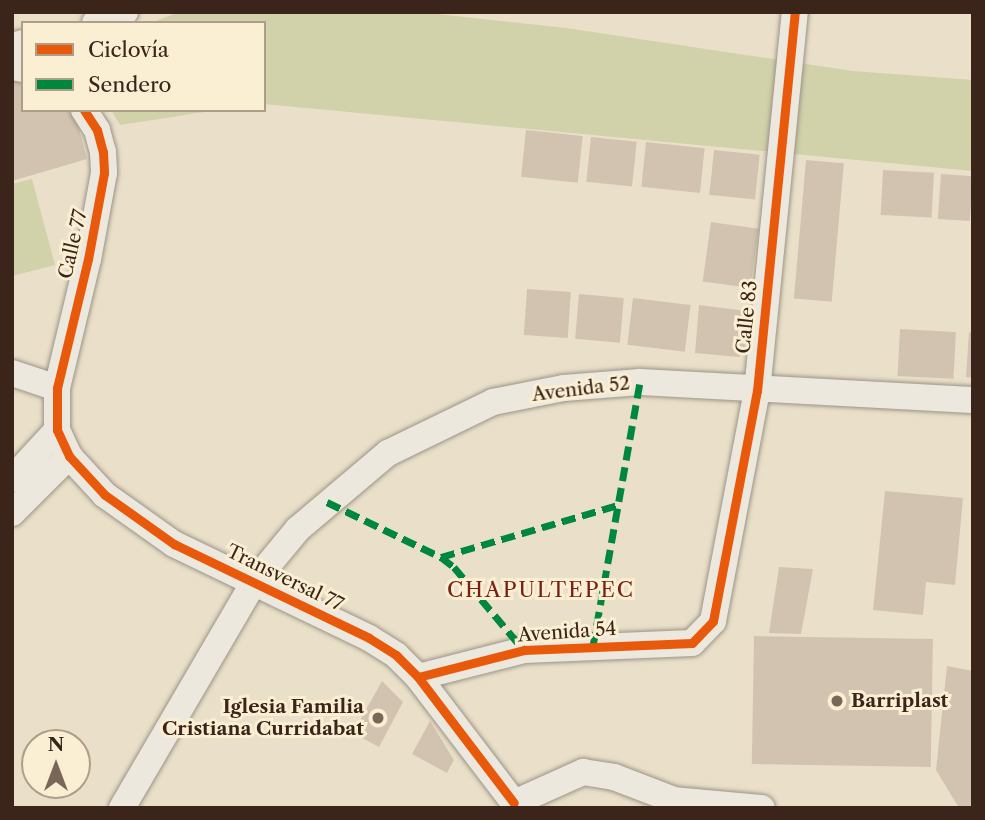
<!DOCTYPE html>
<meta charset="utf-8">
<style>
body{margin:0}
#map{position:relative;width:985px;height:820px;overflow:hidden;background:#eae0c9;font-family:"Libre Caslon Text",serif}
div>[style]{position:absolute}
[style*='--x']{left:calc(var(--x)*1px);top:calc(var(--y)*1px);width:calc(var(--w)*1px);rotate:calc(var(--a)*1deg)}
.green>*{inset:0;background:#d1d1aa}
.building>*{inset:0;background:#d2c3b1;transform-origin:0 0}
.roads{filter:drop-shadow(0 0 2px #9c9486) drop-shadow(0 0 2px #9c9486)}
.minor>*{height:26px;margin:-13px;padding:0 13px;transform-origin:13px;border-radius:13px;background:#ede8dd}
.quiet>*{height:7px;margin-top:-3.5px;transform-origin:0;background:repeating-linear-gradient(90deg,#00873e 0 14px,transparent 0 21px)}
.cycleway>*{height:9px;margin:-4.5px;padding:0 4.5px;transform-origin:4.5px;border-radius:4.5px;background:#e8590c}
.dots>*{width:19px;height:19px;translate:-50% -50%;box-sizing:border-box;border:4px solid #faeed3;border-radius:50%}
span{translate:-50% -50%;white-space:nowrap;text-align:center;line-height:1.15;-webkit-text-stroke:6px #faeed3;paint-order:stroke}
.street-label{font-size:19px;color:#3b241a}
.poi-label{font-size:19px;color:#3b241a;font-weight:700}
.left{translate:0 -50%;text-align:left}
.right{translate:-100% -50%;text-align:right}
.neighbourhood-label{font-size:21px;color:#7a1f14;letter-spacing:2px}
.frame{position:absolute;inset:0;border:14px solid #3b241a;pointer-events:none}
.legend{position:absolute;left:21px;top:21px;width:245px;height:91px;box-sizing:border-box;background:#faeed3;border:2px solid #ae9d89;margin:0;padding:9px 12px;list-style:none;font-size:21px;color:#3b241a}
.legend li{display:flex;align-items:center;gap:14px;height:35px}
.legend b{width:35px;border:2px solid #ae9d89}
.north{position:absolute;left:21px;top:729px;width:70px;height:70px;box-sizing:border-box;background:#faeed3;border:2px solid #ae9d89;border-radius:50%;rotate:0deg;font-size:19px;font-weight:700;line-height:28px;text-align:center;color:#3b241a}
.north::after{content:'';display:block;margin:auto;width:24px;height:32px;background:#786657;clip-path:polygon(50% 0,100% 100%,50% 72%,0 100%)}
</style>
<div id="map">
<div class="green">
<div style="clip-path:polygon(179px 12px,419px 12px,566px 28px,853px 71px,973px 80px,973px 171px,264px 104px,264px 23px,151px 23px)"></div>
<div style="clip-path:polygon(111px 110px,217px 110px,120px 125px)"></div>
<div style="clip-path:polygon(32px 179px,55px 265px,12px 276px,12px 184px)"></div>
</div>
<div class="building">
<div style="clip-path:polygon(23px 75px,23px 110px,74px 110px,87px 159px,12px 181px,12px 76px)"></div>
<div style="left:526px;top:130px;width:57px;height:47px;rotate:6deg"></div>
<div style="left:591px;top:137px;width:46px;height:45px;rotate:6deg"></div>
<div style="left:646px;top:142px;width:59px;height:45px;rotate:6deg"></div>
<div style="left:714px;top:150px;width:46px;height:45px;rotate:6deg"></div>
<div style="left:806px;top:160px;width:38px;height:139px;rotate:5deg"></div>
<div style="left:883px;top:170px;width:51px;height:45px;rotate:3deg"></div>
<div style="left:941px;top:174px;width:32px;height:45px;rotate:4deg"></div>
<div style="left:711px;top:222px;width:48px;height:60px;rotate:8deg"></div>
<div style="left:527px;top:289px;width:44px;height:46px;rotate:4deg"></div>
<div style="left:579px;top:294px;width:45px;height:45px;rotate:5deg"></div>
<div style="left:633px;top:298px;width:58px;height:47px;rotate:7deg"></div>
<div style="clip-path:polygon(699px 305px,746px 311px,744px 353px,739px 357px,695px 353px)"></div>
<div style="left:900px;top:329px;width:56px;height:47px;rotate:3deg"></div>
<div style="clip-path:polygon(969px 332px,973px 333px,973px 378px,966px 377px)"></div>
<div style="clip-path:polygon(885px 491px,963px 498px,955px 585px,926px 582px,923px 615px,873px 610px)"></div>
<div style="clip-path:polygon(779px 567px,813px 569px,801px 634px,769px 633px)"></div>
<div style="left:754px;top:636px;width:179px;height:128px;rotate:1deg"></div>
<div style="clip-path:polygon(947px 666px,973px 671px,973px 808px,959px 808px,936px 770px)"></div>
<div style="clip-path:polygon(382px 681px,403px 702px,379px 747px,353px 733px)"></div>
<div style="clip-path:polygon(430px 721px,454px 760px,447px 773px,412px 754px)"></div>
</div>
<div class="roads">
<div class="minor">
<div style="--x:95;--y:23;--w:32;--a:-20"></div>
<div style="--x:12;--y:46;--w:11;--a:-15"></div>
<div style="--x:12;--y:67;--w:11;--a:10"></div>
<div style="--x:84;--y:110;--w:24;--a:57"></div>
<div style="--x:97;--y:130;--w:23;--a:75"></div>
<div style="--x:103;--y:152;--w:21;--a:87"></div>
<div style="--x:104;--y:173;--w:87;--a:100.5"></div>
<div style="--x:88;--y:259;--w:133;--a:103.5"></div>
<div style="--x:57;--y:388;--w:42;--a:90"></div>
<div style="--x:57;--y:430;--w:29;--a:65"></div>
<div style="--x:69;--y:456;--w:53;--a:47.3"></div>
<div style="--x:105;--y:495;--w:85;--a:35.4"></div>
<div style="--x:174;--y:544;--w:216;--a:25.7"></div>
<div style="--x:369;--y:638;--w:32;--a:32"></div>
<div style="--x:396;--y:655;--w:31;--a:45"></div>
<div style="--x:418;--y:677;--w:158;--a:52.7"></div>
<div style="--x:12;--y:373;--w:47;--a:18.4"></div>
<div style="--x:12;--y:479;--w:67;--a:-47.4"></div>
<div style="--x:12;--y:513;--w:81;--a:-45"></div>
<div style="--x:418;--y:677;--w:109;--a:-14.3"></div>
<div style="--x:524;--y:650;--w:168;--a:-2.4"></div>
<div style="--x:692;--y:643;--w:30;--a:-46"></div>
<div style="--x:713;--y:621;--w:234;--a:-79.2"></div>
<div style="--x:757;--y:391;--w:381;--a:-84.3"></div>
<div style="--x:514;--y:803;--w:76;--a:-24.2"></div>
<div style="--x:583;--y:772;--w:31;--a:9"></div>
<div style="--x:614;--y:777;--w:64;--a:21"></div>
<div style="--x:674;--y:800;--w:88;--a:5.2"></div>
<div style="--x:122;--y:808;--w:262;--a:-59.7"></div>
<div style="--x:254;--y:582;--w:69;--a:-50.3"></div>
<div style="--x:298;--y:529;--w:118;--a:-40.2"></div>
<div style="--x:388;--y:453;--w:117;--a:-25.9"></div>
<div style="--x:493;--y:402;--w:72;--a:-11.2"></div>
<div style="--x:564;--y:388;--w:76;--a:-4.5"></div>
<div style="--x:640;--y:382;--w:333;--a:3.1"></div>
</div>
</div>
<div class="quiet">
<div style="--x:327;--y:502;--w:127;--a:25.8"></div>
<div style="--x:441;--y:557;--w:16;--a:38"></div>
<div style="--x:454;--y:567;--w:109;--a:49.9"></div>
<div style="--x:441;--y:557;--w:184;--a:-16.4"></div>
<div style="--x:593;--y:646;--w:268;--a:-79.9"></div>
</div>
<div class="cycleway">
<div style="--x:84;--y:110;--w:24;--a:57"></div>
<div style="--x:97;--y:130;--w:23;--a:75"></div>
<div style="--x:103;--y:152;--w:21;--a:87"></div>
<div style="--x:104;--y:173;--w:87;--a:100.5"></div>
<div style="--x:88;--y:259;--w:133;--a:103.5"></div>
<div style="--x:57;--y:388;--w:42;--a:90"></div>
<div style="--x:57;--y:430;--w:29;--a:65"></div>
<div style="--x:69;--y:456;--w:53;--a:47.3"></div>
<div style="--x:105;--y:495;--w:85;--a:35.4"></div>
<div style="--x:174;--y:544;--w:216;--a:25.7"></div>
<div style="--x:369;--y:638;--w:32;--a:32"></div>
<div style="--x:396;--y:655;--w:31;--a:45"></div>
<div style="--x:418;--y:677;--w:158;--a:52.7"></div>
<div style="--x:418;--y:677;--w:109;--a:-14.3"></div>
<div style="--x:524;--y:650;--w:168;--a:-2.4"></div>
<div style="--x:692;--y:643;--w:30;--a:-46"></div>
<div style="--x:713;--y:621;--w:234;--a:-79.2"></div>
<div style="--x:757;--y:391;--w:381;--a:-84.3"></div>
</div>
<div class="dots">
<div style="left:837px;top:701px;background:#786657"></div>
<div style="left:378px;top:718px;background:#786657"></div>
</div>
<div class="street-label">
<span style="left:73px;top:244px;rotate:-77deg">Calle 77</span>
<span style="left:747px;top:317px;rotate:-84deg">Calle 83</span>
<span style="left:581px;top:389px;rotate:-7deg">Avenida 52</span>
<span style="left:285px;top:578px;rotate:26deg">Transversal 77</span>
<span style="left:567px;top:632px;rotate:-4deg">Avenida 54</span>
</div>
<div class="poi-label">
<span class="left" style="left:851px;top:701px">Barriplast</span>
<span class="right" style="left:364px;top:718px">Iglesia Familia<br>Cristiana Curridabat</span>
</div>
<div class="neighbourhood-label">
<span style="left:541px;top:590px">CHAPULTEPEC</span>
</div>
<div class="frame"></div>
<ul class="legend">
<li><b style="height:9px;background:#e8590c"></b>Ciclovía</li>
<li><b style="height:9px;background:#00873e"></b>Sendero</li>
</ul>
<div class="north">N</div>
</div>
